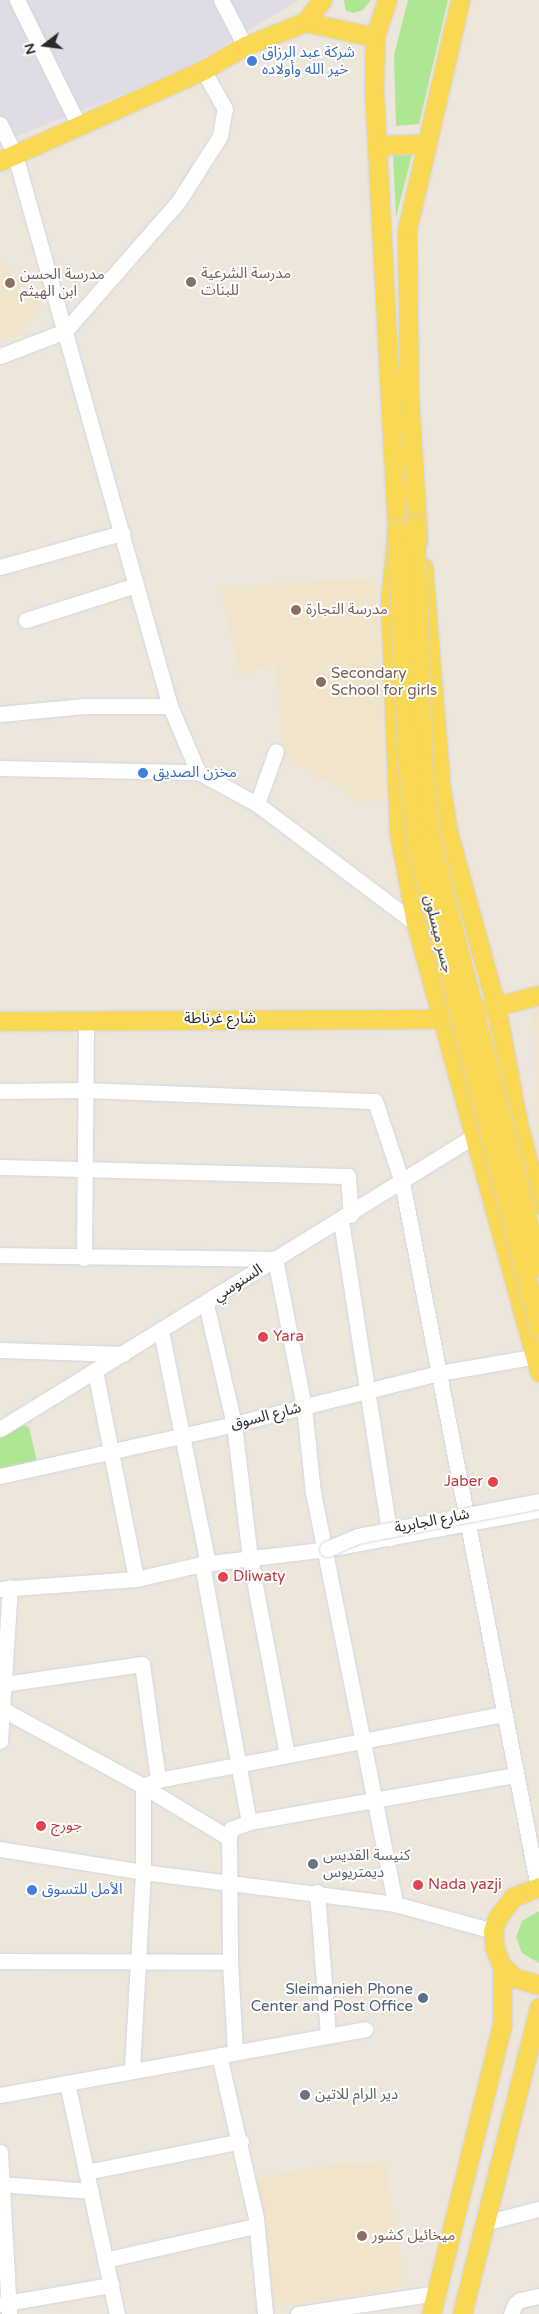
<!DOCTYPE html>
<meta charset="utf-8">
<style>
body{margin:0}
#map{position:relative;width:539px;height:2314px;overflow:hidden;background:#ede6db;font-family:"Varela Round","Noto Sans Arabic",sans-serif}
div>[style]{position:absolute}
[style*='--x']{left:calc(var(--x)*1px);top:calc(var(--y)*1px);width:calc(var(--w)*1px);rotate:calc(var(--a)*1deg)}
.industrial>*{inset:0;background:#dfdce5}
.education>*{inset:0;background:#f0e5ca}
.green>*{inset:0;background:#aee794}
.roads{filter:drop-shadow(0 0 1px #d0d4e4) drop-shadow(0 0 1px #d0d4e4)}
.minor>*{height:15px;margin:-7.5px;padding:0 7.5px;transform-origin:7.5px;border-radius:7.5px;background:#fff}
.major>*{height:19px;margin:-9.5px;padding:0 9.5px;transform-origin:9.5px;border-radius:9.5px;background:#f9d854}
.bridges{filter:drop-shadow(0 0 1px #d0d4e4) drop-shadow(0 0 1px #d0d4e4)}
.minor-bridge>*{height:15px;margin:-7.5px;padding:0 7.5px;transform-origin:7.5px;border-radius:7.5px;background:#fff}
.major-bridge>*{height:19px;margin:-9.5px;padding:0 9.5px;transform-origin:9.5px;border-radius:9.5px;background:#f9d854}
.dots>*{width:14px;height:14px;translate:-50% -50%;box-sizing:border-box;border:2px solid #fff;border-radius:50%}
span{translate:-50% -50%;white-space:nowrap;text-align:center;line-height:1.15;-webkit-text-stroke:4px #fff;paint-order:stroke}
.shop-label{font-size:15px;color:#366cbe}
.left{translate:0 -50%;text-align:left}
.education-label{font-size:15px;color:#785e54}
.street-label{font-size:15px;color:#2a2a2a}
.health-label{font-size:15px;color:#be3a42}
.right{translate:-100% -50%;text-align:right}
.worship-label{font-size:15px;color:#5b616d}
.service-label{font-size:15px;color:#4e5e75}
.north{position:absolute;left:20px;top:20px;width:50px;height:50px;-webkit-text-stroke:4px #fff;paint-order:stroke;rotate:255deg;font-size:14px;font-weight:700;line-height:20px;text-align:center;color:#2a2a2a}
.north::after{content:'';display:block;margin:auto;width:18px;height:22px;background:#2a2a2a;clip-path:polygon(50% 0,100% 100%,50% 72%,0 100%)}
</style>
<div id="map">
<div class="industrial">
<div style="clip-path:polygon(0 0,299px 0,181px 71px,0 143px)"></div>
</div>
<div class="education">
<div style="clip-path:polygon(0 262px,41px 304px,18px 334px,0 343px)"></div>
<div style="clip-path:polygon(376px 578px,385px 800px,360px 802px,284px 756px,276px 664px,240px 675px,220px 587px)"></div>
<div style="clip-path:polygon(539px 1002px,539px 1139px,533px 1004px)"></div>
<div style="clip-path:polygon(385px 2161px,402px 2270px,400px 2288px,271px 2307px,250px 2179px,351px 2162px,352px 2166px)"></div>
</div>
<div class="green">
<div style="clip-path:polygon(344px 0,371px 0,363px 10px,354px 13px,346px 11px)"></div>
<div style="clip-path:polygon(408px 0,448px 0,419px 124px,396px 126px,394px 55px)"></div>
<div style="clip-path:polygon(393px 155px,412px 155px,396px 217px)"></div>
<div style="clip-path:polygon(21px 1424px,29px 1427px,37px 1462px,0 1469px,0 1436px)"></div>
<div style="clip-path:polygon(539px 1911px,539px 1963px,522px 1953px,516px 1937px,522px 1921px)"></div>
</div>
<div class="roads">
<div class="minor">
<div style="--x:17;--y:0;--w:140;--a:63.8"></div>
<div style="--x:221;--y:0;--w:52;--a:62.4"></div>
<div style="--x:0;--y:124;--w:34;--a:64"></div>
<div style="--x:15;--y:155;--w:572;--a:74.29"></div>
<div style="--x:170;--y:706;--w:72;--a:67"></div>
<div style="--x:0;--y:356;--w:70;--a:-21"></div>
<div style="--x:65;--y:331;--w:171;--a:-48.8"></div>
<div style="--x:178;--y:202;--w:78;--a:-57.5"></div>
<div style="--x:220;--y:136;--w:27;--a:-80"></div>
<div style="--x:225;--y:109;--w:45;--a:-119.4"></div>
<div style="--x:0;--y:567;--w:127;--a:-15.6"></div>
<div style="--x:26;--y:620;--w:115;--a:-17.7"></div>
<div style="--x:0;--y:714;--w:85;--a:-5.4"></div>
<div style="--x:85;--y:706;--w:85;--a:0"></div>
<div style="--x:0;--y:768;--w:198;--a:1.2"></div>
<div style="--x:198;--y:772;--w:67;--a:28.5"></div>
<div style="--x:257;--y:804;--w:199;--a:37"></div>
<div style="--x:257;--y:804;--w:56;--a:-70.3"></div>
<div style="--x:0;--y:1091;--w:85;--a:-0.7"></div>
<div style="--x:85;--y:1090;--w:290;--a:2.2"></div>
<div style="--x:375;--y:1101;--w:85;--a:71.6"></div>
<div style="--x:402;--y:1182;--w:718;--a:79.08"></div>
<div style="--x:0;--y:1167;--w:348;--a:1.5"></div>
<div style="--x:348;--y:1176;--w:39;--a:86"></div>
<div style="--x:341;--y:1221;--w:321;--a:81.2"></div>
<div style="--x:0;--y:1255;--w:275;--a:0.8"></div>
<div style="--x:275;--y:1259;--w:151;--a:78.9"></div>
<div style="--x:304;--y:1407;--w:85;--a:84"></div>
<div style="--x:313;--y:1492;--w:420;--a:78.7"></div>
<div style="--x:84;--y:1258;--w:238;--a:-89.5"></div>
<div style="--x:206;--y:1304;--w:123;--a:76.9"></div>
<div style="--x:234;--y:1424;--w:136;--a:83.2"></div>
<div style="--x:250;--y:1559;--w:198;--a:79.3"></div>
<div style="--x:161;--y:1331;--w:238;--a:78.6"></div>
<div style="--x:0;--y:1350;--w:123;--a:1.9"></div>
<div style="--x:95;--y:1371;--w:212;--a:78.8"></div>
<div style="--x:0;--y:1429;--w:557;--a:-31.72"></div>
<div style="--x:0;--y:1476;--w:240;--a:-12.5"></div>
<div style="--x:234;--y:1424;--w:211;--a:-14"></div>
<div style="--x:439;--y:1373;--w:95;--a:-9.7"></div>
<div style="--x:202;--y:1564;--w:262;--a:79.7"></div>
<div style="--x:0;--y:1589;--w:136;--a:-4.2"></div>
<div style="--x:136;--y:1579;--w:68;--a:-12.8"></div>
<div style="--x:202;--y:1564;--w:126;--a:-6.8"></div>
<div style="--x:327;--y:1549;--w:216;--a:-10.4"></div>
<div style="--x:3;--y:1684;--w:140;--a:-8.2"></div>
<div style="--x:142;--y:1664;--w:117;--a:82.1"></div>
<div style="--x:158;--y:1780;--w:16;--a:158"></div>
<div style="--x:143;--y:1786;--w:86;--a:90"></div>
<div style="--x:143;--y:1872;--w:199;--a:93.2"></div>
<div style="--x:0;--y:1708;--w:163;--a:28.6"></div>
<div style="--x:143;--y:1786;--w:100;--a:31.2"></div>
<div style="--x:229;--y:1838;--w:124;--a:89.5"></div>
<div style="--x:230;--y:1962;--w:90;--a:86.8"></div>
<div style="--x:0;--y:1741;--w:154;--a:-86.3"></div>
<div style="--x:158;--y:1780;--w:351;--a:-10.8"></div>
<div style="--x:229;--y:1838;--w:9;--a:-77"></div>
<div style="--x:231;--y:1829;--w:19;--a:-21"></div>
<div style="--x:249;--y:1822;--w:271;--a:-10"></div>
<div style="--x:0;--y:1849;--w:145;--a:9.1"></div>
<div style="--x:143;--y:1872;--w:254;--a:7.2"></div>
<div style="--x:395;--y:1904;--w:102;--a:15.4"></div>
<div style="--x:317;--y:1892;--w:143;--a:85.6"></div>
<div style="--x:0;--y:1961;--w:230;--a:0.2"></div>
<div style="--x:219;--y:2055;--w:167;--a:77.2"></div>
<div style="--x:256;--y:2218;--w:96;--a:84.6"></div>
<div style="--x:67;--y:2083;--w:236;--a:77.8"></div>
<div style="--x:0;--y:2095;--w:371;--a:-10.2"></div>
<div style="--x:0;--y:2152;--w:162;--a:86.8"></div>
<div style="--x:86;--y:2172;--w:158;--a:-11.3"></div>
<div style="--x:0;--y:2184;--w:91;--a:4.4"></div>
<div style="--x:484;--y:2223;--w:57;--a:-14.3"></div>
<div style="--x:105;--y:2260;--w:154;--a:-12.8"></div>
<div style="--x:0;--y:2304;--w:113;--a:-9.7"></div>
<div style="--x:298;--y:2314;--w:141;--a:-8.6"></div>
<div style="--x:511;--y:2314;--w:11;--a:-68"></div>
<div style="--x:515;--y:2304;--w:6;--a:-39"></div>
<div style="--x:520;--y:2300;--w:19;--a:-12"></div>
</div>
<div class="major">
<div style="--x:387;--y:0;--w:39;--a:108"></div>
<div style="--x:375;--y:37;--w:54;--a:91.1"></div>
<div style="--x:374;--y:91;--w:440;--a:87"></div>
<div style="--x:397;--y:530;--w:72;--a:95.6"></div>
<div style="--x:390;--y:602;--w:231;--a:87.8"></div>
<div style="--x:399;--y:833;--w:93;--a:79.4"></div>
<div style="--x:416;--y:924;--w:465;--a:74.6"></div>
<div style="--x:305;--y:22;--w:72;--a:12.1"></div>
<div style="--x:378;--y:145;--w:48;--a:-1.2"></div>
<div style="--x:0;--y:161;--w:222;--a:-24.1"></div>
<div style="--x:203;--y:70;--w:48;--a:-29.7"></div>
<div style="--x:245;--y:46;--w:65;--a:-21.8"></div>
<div style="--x:305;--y:22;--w:28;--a:-52"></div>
<div style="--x:418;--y:540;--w:144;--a:-93.6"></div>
<div style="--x:409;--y:396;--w:166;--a:-90.7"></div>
<div style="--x:407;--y:230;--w:236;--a:-77"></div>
<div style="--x:423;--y:567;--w:223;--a:85.4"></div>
<div style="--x:441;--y:789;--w:44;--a:80.8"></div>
<div style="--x:448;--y:832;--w:180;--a:74.6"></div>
<div style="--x:496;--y:1006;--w:119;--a:79.4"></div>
<div style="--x:518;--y:1123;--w:84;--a:75.5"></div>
<div style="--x:485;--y:1009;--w:56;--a:-14.5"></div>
<div style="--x:0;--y:1021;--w:441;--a:-0.3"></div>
<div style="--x:441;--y:1019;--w:12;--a:-14"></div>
<div style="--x:539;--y:1887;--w:28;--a:159"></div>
<div style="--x:513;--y:1897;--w:26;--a:127"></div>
<div style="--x:497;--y:1918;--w:14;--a:107"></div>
<div style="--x:493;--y:1931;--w:18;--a:84"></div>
<div style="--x:495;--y:1949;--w:18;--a:68"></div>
<div style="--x:502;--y:1966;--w:18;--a:43"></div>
<div style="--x:515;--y:1978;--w:25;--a:16"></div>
<div style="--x:431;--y:2314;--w:299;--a:-76.2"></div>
<div style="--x:502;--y:2024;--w:58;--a:-90"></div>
<div style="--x:462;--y:2314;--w:316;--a:-75.9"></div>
</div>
</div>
<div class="bridges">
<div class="minor-bridge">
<div style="--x:327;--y:1549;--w:33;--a:-23"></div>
<div style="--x:357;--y:1536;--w:185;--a:-10.9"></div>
</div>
<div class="major-bridge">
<div style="--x:415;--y:524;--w:241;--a:88.3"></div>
<div style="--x:422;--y:765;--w:78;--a:83.3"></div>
<div style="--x:431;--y:842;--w:438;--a:75.7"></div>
<div style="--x:397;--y:530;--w:238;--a:87.4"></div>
<div style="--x:408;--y:768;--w:79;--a:83.4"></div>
<div style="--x:417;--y:846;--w:497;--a:75.8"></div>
</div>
</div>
<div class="dots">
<div style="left:252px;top:61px;background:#3f7fe0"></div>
<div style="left:191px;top:282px;background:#8d6e63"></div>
<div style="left:10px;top:283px;background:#8d6e63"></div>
<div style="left:296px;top:610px;background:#8d6e63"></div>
<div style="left:321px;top:682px;background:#8d6e63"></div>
<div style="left:143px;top:773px;background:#3f7fe0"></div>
<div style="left:263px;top:1337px;background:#e0444e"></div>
<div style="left:493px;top:1482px;background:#e0444e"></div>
<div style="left:223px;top:1577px;background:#e0444e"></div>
<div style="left:41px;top:1826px;background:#e0444e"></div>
<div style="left:313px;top:1864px;background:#6b7280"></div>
<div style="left:418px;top:1885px;background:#e0444e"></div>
<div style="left:32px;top:1890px;background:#3f7fe0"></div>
<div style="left:423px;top:1998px;background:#5c6f8a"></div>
<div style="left:305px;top:2095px;background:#6b7280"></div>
<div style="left:362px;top:2236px;background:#8d6e63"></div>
</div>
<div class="shop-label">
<span class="left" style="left:262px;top:61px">شركة عبد الرزاق<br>خير الله وأولاده</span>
<span class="left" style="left:153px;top:773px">مخزن الصديق</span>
<span class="left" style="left:42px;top:1890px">الأمل للتسوق</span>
</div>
<div class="education-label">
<span class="left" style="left:201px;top:282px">مدرسة الشرعية<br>للبنات</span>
<span class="left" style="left:20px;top:283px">مدرسة الحسن<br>ابن الهيثم</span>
<span class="left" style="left:306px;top:610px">مدرسة التجارة</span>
<span class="left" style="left:331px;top:682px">Secondary<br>School for girls</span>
<span class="left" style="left:372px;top:2236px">ميخائيل كشور</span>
</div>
<div class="street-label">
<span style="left:438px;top:934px;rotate:76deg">جسر ميسلون</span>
<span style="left:220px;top:1019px">شارع غرناطة</span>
<span style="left:238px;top:1283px;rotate:-33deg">السنوسي</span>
<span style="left:266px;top:1416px;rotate:-14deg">شارع السوق</span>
<span style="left:432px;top:1521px;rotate:-11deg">شارع الجابرية</span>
</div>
<div class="health-label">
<span class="left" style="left:273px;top:1337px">Yara</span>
<span class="right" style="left:483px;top:1482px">Jaber</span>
<span class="left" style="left:233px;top:1577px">Dliwaty</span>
<span class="left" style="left:51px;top:1826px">جورج</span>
<span class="left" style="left:428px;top:1885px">Nada yazji</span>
</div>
<div class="worship-label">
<span class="left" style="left:323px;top:1864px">كنيسة القديس<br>ديمتريوس</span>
<span class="left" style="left:315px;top:2095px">دير الرام للاتين</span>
</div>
<div class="service-label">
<span class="right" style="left:413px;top:1998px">Sleimanieh Phone<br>Center and Post Office</span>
</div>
<div class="north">N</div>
</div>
